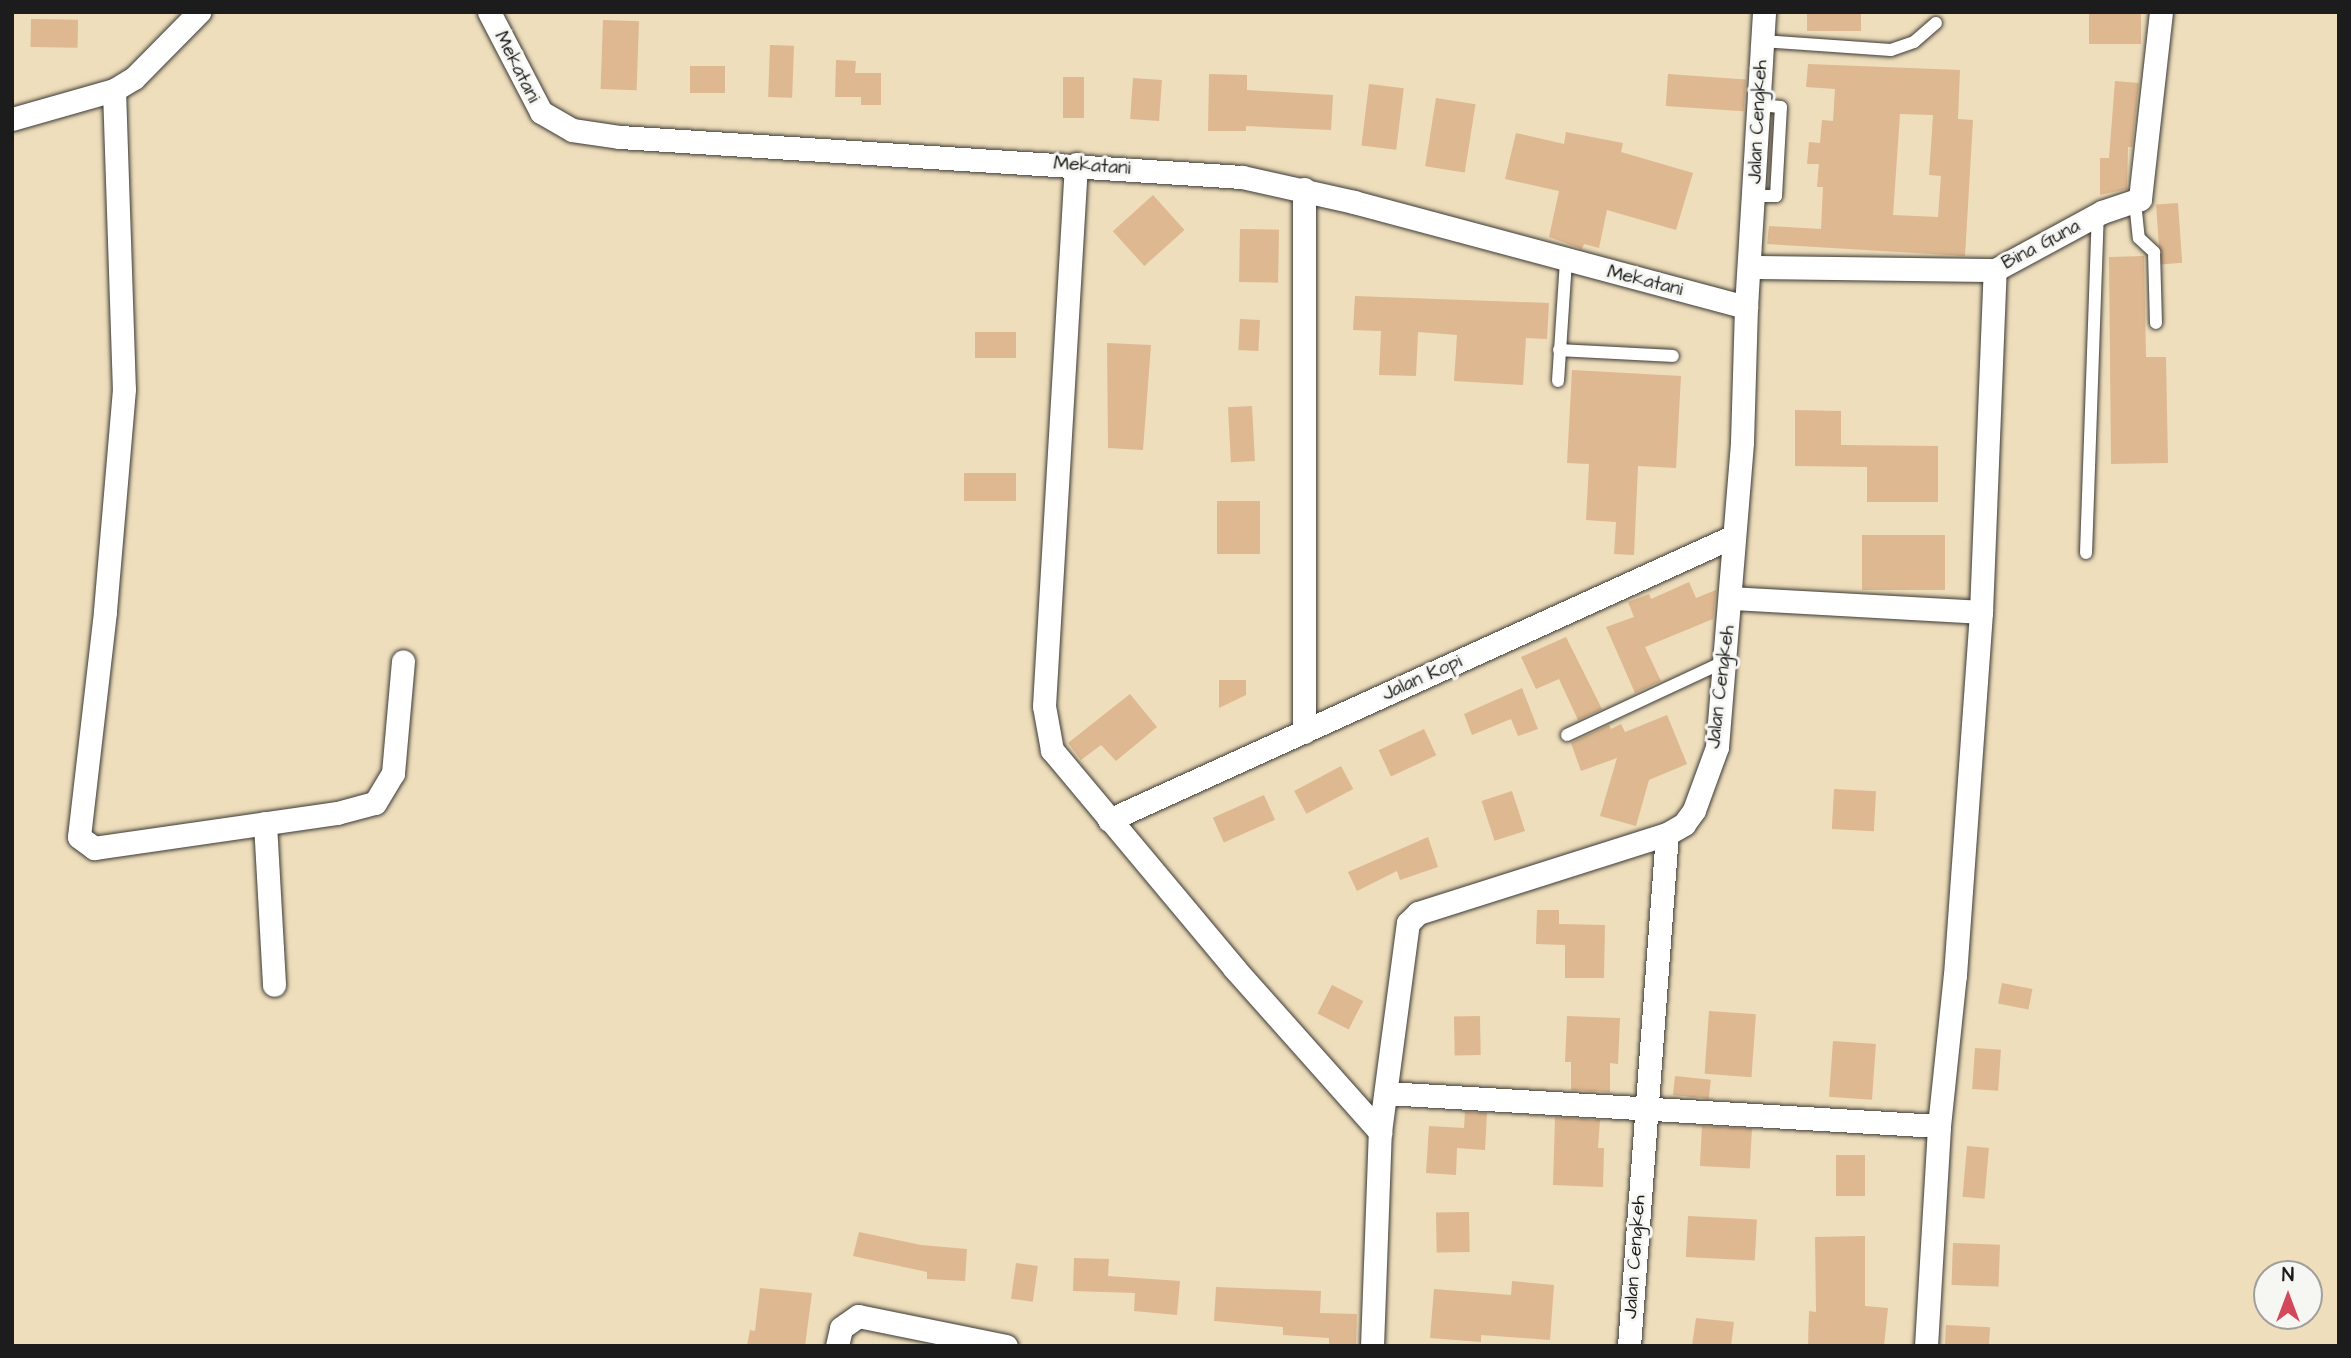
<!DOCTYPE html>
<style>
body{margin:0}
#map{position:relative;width:2351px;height:1358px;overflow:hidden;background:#eedebc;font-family:"Architects Daughter",sans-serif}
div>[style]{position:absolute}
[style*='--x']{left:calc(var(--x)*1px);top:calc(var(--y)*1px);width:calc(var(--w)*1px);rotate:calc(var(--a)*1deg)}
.building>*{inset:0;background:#deb890;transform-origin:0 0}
.roads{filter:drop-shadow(0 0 2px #3c3934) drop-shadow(0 0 2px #3c3934)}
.lane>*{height:12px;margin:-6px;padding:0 6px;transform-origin:6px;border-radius:6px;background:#fff}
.street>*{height:23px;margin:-11.5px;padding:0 11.5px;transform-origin:11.5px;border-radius:11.5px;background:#fff}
span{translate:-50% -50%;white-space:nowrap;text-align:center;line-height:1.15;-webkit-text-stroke:6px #f6f6f2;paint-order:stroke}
.street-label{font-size:19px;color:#1c1c1c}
.frame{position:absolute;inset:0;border:14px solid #1c1c1c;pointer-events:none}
.north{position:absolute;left:2253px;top:1260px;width:70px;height:70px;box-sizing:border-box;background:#f6f6f2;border:2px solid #9f9f9c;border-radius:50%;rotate:0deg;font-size:19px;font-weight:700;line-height:28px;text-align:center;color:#1c1c1c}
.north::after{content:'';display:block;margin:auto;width:24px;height:32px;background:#d1495b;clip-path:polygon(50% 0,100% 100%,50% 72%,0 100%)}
</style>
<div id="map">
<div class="building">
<div style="left:1807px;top:12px;width:54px;height:19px"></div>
<div style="left:2089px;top:12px;width:52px;height:32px"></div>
<div style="left:31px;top:19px;width:47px;height:28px;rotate:1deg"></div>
<div style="left:603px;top:20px;width:36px;height:69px;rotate:2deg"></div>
<div style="left:770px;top:45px;width:24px;height:52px;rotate:2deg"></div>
<div style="clip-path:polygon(836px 60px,856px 61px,855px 73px,881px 73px,881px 105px,861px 105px,861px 97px,835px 97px)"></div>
<div style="clip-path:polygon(evenodd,1808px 64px,1960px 70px,1958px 119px,1973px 120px,1965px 256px,1767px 244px,1769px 226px,1821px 229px,1823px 187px,1817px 187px,1819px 164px,1807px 164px,1809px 142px,1820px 143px,1822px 120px,1833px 121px,1835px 89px,1806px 87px,1808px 64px,1900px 114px,1933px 115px,1929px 175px,1941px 176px,1938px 217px,1893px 215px,1900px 114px)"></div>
<div style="left:690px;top:66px;width:35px;height:27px"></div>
<div style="clip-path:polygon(1209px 74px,1247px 75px,1247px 90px,1333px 95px,1331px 130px,1246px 126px,1246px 131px,1208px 131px)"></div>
<div style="left:1668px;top:74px;width:78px;height:32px;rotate:4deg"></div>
<div style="left:1063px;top:77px;width:21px;height:41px"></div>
<div style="left:1133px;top:78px;width:29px;height:41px;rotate:4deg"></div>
<div style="clip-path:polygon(2115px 81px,2139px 83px,2132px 147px,2128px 147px,2127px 189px,2100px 195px,2100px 158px,2109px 158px)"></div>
<div style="left:1369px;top:84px;width:35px;height:62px;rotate:7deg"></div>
<div style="left:1436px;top:98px;width:40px;height:69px;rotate:9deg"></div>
<div style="clip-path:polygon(1566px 132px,1623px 143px,1621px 152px,1693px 173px,1676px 230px,1607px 210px,1599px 248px,1584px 244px,1582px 249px,1549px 237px,1559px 191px,1505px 179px,1516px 133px,1564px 144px)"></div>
<div style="left:1153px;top:195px;width:47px;height:54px;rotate:48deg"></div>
<div style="left:2178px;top:203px;width:60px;height:22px;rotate:86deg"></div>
<div style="left:1240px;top:229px;width:39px;height:53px;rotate:1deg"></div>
<div style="clip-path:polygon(2144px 256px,2146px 357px,2166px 357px,2168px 463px,2111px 464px,2109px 257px)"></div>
<div style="clip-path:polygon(1355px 296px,1549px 303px,1547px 339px,1526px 338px,1523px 385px,1454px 381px,1457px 335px,1418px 332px,1416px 376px,1379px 375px,1381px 331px,1353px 330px)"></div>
<div style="left:1240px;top:319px;width:20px;height:31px;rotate:3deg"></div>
<div style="left:975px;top:332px;width:41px;height:26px"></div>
<div style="clip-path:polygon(1107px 343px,1151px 345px,1143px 450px,1108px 448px)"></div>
<div style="clip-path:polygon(1572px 370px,1681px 376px,1676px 468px,1638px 466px,1634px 555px,1614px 554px,1616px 522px,1586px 520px,1589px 464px,1567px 463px)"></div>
<div style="left:1252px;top:406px;width:55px;height:24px;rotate:87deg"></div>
<div style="clip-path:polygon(1795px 410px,1841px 411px,1841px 445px,1938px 446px,1938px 502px,1867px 502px,1867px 467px,1795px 466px)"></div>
<div style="left:964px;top:473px;width:52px;height:28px"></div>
<div style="left:1217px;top:501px;width:43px;height:53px"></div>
<div style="left:1862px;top:535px;width:83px;height:55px"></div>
<div style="clip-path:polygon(1689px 582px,1696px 598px,1716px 590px,1713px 619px,1645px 647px,1661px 681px,1635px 693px,1606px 627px,1634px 617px,1628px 602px,1649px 594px,1651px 599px)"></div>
<div style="clip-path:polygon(1566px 637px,1602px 709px,1578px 720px,1559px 679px,1536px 689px,1521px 657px)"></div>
<div style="clip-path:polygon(1219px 680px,1246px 680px,1246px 695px,1219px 708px)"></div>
<div style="clip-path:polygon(1522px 688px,1538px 729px,1518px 736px,1511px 719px,1472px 735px,1464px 714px)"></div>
<div style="clip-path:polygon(1130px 694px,1157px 727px,1116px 761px,1101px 745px,1081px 760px,1068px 743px)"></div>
<div style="clip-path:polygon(1667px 715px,1687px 764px,1649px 780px,1636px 826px,1600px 816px,1617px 758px,1581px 771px,1571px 743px,1609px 725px,1611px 729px,1621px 724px,1625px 732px)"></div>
<div style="left:1424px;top:729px;width:29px;height:50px;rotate:65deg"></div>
<div style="left:1341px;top:766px;width:26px;height:53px;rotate:62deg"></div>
<div style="left:1834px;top:789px;width:42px;height:40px;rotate:3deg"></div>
<div style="left:1512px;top:791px;width:42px;height:32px;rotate:72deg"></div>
<div style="left:1264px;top:795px;width:27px;height:56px;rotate:66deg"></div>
<div style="clip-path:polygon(1428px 837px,1438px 867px,1400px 880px,1397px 871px,1357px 891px,1348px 872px)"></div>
<div style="clip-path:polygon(1537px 910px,1559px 910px,1559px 924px,1605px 925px,1604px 978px,1565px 978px,1565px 945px,1536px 944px)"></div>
<div style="left:2002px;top:983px;width:31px;height:21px;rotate:11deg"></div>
<div style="left:1332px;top:985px;width:35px;height:32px;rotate:27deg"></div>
<div style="left:1709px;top:1011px;width:47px;height:63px;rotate:4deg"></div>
<div style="left:1480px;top:1016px;width:39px;height:26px;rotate:89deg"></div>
<div style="clip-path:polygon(1567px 1016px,1620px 1018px,1618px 1064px,1610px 1063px,1610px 1092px,1571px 1090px,1571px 1062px,1565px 1062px)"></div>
<div style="left:1833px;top:1041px;width:43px;height:56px;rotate:4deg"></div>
<div style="left:1975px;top:1048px;width:26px;height:41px;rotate:4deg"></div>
<div style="left:1675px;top:1076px;width:36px;height:19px;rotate:6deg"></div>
<div style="clip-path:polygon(1465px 1112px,1487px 1113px,1485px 1150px,1457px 1148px,1456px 1175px,1426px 1173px,1429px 1126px,1464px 1128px)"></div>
<div style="clip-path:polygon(1555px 1117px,1600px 1120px,1598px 1148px,1604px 1148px,1603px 1187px,1553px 1185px)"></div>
<div style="left:1702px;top:1126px;width:50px;height:40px;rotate:3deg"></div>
<div style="left:1967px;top:1146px;width:22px;height:51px;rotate:5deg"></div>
<div style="left:1836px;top:1155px;width:29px;height:41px"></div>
<div style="left:1469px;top:1212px;width:40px;height:33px;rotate:89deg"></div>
<div style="left:1688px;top:1216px;width:69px;height:41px;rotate:3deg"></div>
<div style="clip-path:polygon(859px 1232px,921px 1245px,967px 1249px,965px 1281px,927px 1279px,927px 1272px,853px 1256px)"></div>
<div style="clip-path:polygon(1865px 1236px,1865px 1306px,1888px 1308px,1884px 1346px,1808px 1346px,1809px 1311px,1816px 1312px,1815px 1237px)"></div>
<div style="left:1953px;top:1243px;width:47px;height:42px;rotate:2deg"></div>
<div style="clip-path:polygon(1074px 1258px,1109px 1259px,1108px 1276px,1180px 1281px,1177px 1315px,1134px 1311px,1135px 1293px,1073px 1291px)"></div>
<div style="left:1016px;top:1263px;width:22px;height:36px;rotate:8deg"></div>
<div style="clip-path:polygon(1512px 1281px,1554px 1285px,1550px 1340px,1481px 1335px,1481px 1342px,1430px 1338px,1434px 1289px,1511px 1295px)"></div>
<div style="clip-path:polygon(1216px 1287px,1321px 1291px,1320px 1313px,1357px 1314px,1356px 1346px,1329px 1346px,1329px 1338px,1283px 1335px,1283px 1327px,1214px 1321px)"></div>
<div style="clip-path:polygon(760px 1288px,812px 1293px,805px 1346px,747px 1346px,750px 1330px,755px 1331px)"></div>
<div style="clip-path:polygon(1696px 1318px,1734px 1322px,1731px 1346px,1692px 1346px)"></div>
<div style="left:1946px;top:1325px;width:44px;height:21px;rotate:3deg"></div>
</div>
<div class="roads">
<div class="lane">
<div style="--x:1762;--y:41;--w:129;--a:4"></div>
<div style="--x:1891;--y:50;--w:24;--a:-19"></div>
<div style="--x:1914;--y:42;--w:29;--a:-41"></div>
<div style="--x:1754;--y:196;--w:22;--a:0"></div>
<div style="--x:1776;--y:196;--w:89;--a:-86.8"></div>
<div style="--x:1781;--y:107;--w:23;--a:-175"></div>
<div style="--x:2135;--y:202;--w:36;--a:84"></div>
<div style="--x:2139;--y:238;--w:21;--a:43"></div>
<div style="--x:2154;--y:252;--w:71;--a:88.4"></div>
<div style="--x:1559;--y:350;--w:114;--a:3"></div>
<div style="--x:1558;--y:381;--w:120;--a:-86.2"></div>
<div style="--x:2086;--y:553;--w:339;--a:-88"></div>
<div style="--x:1567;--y:735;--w:175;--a:-25"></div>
</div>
<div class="street">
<div style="--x:489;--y:12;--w:113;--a:62.5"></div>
<div style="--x:541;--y:112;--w:36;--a:30"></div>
<div style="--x:572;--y:130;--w:49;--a:8.3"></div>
<div style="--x:620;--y:137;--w:623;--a:3.68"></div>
<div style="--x:1242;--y:177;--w:115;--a:12.6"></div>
<div style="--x:1354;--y:202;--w:406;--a:15"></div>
<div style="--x:114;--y:90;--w:299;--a:88.1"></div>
<div style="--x:124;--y:389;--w:224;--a:94.9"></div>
<div style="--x:105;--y:612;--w:226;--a:96.6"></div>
<div style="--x:79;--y:837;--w:19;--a:36"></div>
<div style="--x:94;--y:848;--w:246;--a:-8.2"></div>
<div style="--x:337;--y:813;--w:39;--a:-15"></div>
<div style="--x:375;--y:803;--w:35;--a:-59"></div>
<div style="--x:393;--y:773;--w:112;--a:-84.9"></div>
<div style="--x:12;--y:119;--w:106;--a:-15.9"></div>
<div style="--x:114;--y:90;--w:23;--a:-31"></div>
<div style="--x:134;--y:78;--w:93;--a:-45.4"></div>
<div style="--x:1076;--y:164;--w:543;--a:93.38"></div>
<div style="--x:1044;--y:706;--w:45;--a:79.7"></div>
<div style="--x:1052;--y:750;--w:284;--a:50.1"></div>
<div style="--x:1234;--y:968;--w:220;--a:48.3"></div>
<div style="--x:1304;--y:189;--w:543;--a:90"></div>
<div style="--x:1750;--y:267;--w:245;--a:0.7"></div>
<div style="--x:1995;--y:270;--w:122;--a:-28.5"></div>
<div style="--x:2102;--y:212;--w:40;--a:-18.9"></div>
<div style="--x:2140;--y:199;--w:188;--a:-83.6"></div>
<div style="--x:1731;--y:598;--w:250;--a:3.2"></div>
<div style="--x:1109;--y:820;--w:686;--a:-24.44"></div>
<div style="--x:265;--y:823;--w:162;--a:86.8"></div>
<div style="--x:1386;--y:1093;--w:554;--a:3.42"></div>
<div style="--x:837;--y:1346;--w:18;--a:-77"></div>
<div style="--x:841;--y:1328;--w:21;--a:-35"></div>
<div style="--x:858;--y:1316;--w:151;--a:11.5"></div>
<div style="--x:1372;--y:1346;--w:214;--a:-87.9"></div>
<div style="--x:1380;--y:1132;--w:211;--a:-82.4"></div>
<div style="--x:1408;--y:923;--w:14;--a:-45"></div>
<div style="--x:1418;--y:913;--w:261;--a:-17.6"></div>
<div style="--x:1667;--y:834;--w:20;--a:-30"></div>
<div style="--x:1684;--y:824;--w:17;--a:-54"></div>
<div style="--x:1694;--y:810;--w:67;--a:-69.9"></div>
<div style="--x:1717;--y:747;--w:306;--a:-85.3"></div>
<div style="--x:1742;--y:442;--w:135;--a:-88.3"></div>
<div style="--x:1746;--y:307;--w:296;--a:-86.5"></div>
<div style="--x:1629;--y:1346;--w:513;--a:-85.76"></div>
<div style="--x:1926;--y:1346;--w:220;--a:-86.6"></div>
<div style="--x:1939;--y:1126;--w:152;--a:-84"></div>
<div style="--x:1955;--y:975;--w:364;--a:-85.9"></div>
<div style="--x:1981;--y:612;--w:342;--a:-87.7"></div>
</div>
</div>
<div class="street-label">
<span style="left:517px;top:67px;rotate:63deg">Mekatani</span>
<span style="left:1758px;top:122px;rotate:-87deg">Jalan Cengkeh</span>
<span style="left:1092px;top:166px;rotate:4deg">Mekatani</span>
<span style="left:2041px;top:245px;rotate:-28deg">Bina Guna</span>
<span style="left:1645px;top:281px;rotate:14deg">Mekatani</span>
<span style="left:1422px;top:678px;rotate:-24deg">Jalan Kopi</span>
<span style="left:1721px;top:687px;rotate:-83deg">Jalan Cengkeh</span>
<span style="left:1635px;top:1257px;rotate:-86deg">Jalan Cengkeh</span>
</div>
<div class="frame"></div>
<div class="north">N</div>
</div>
